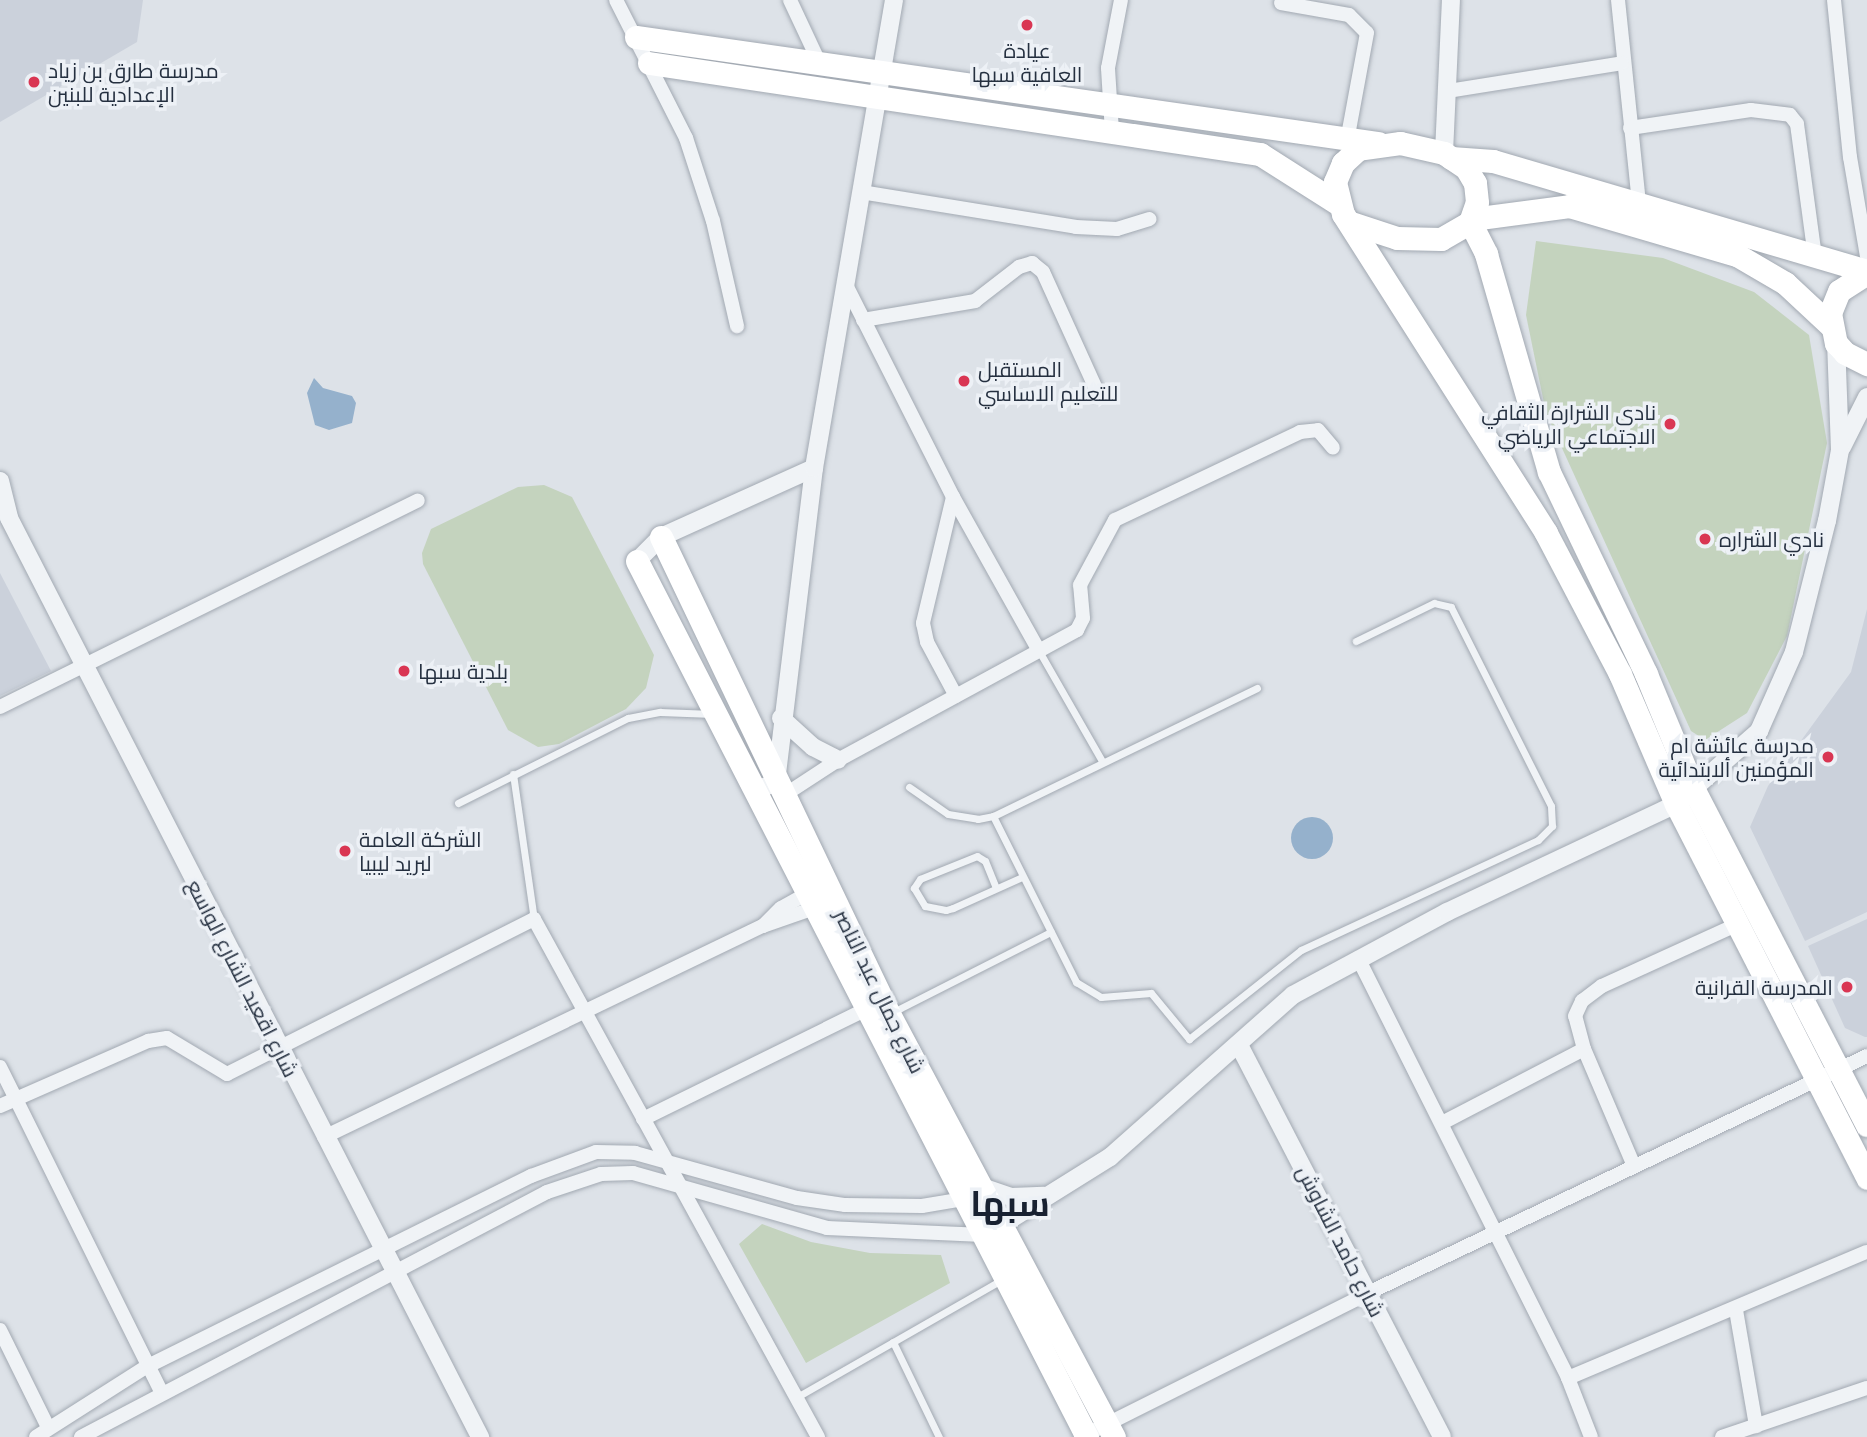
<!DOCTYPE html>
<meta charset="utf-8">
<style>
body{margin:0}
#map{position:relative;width:1867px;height:1437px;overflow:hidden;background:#dde2e8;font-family:Lato,Cairo,sans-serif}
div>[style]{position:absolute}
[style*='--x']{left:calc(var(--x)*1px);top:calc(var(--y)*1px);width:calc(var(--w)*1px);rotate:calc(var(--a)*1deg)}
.built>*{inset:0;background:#cbd1db}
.green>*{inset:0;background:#c4d3be}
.water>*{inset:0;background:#95b1cc}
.round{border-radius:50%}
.roads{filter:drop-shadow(0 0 2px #a2a9b2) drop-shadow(0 0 2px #a2a9b2)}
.service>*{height:7px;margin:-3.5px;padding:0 3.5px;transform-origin:3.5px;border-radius:3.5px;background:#f0f3f6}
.minor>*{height:14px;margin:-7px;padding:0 7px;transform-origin:7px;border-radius:7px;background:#f0f3f6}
.tertiary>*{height:18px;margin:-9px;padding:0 9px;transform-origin:9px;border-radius:9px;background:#f0f3f6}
.primary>*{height:23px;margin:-11.5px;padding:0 11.5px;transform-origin:11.5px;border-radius:11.5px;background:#fff}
.dots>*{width:19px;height:19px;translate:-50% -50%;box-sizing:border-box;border:4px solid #edf1f6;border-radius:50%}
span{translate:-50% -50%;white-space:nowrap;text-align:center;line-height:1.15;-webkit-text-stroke:7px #edf1f6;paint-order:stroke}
.poi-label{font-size:21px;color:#253040}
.left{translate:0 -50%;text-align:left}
.right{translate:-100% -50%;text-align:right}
.street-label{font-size:21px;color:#253040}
.town-label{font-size:35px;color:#182131;font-weight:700}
</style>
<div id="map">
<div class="built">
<div style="clip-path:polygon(0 0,143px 0,137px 42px,0 122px)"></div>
<div style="clip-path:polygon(0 573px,51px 671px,0 696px)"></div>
<div style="clip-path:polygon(1867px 609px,1867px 912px,1805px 941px,1750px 827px,1768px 786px,1851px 672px)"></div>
<div style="clip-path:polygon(1867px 919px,1867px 1037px,1865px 1037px,1845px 1028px,1808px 946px)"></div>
</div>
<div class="green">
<div style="clip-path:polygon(1536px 241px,1663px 258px,1754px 292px,1809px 335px,1827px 443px,1787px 636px,1747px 713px,1705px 740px,1691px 731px,1546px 413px,1526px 315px)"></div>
<div style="clip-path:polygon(544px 485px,572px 497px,654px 655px,646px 688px,626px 709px,559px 744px,538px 747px,508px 730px,423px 564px,422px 553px,431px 529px,518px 487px)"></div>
<div style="clip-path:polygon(762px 1224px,811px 1242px,870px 1253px,941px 1255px,950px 1283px,806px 1363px,739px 1244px)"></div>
</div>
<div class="water">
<div style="clip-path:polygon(314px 378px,323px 388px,352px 396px,356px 403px,352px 423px,329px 430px,315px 425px,307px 393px)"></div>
<div class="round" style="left:1291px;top:817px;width:42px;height:42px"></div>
</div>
<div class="roads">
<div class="service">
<div style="--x:1039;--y:651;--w:127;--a:60.2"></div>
<div style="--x:1257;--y:688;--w:293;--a:154.1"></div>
<div style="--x:993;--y:816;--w:186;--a:63.4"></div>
<div style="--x:1076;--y:982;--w:29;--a:31"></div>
<div style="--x:1101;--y:997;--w:50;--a:-4.6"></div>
<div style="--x:1151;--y:993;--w:60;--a:50.4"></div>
<div style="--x:1189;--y:1039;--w:143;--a:-38.5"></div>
<div style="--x:1301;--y:950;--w:261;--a:-24.9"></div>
<div style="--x:1538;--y:840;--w:20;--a:-45"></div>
<div style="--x:1552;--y:826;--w:20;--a:-93"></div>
<div style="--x:1551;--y:806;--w:223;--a:-116.7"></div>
<div style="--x:1451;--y:607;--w:17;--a:-167"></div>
<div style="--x:1434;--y:603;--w:87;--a:154"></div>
<div style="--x:513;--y:774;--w:147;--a:81.8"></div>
<div style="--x:909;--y:787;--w:47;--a:34.7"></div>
<div style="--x:948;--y:814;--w:30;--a:9"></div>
<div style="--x:978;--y:819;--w:15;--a:-11"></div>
<div style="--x:458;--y:803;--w:190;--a:-26.6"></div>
<div style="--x:628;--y:718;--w:33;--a:-11"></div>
<div style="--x:660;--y:712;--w:53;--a:2.2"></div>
<div style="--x:996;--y:888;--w:29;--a:-112"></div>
<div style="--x:985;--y:861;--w:9;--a:-148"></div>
<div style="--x:977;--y:856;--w:61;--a:158"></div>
<div style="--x:920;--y:879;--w:11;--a:124"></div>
<div style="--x:914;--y:888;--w:21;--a:59"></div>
<div style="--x:925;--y:906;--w:21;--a:11"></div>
<div style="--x:946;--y:910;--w:7;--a:-16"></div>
<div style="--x:953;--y:908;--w:76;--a:-24.2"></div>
<div style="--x:893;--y:1012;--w:177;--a:-26.9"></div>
<div style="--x:893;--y:1342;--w:106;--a:64.2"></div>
<div style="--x:797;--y:1397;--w:237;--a:-29.8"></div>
</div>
<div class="minor">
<div style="--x:616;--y:0;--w:155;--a:63.1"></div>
<div style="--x:686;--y:138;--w:87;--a:72"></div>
<div style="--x:713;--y:221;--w:108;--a:77.1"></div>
<div style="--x:790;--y:0;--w:68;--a:64.9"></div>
<div style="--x:1618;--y:0;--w:204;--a:84.1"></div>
<div style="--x:1834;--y:0;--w:158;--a:84.2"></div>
<div style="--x:1850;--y:157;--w:100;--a:80.3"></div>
<div style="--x:1281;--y:3;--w:69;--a:10"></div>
<div style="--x:1349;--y:15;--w:25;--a:45"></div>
<div style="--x:1367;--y:33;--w:105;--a:100.5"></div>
<div style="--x:1448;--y:91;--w:176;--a:-9.1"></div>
<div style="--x:1630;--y:128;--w:122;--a:-8.5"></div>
<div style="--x:1751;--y:110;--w:39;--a:7"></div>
<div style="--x:1790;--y:115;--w:11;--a:52"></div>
<div style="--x:1797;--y:124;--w:134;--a:82.3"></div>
<div style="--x:1112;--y:132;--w:64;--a:-93.6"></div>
<div style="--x:1108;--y:68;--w:69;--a:-79.2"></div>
<div style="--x:861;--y:192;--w:218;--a:9.2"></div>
<div style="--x:1076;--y:227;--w:41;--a:2.8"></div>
<div style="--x:1117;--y:229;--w:34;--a:-17"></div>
<div style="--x:846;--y:285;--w:237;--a:63.2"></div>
<div style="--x:953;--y:497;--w:130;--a:103.4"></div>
<div style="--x:923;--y:623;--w:19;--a:78"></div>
<div style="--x:927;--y:642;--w:61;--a:61.8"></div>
<div style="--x:863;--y:320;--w:114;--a:-9.6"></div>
<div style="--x:975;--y:301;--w:56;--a:-37.7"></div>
<div style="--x:1019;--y:267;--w:14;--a:-17"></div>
<div style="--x:1032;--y:263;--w:14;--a:39"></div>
<div style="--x:1043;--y:272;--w:133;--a:65.6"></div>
<div style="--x:953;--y:497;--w:176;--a:60.8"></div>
<div style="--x:0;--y:707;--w:466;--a:-26.3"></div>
<div style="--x:783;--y:796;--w:66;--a:-33.2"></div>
<div style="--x:838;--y:760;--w:272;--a:-28.5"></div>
<div style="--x:1077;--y:630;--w:13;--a:-63"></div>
<div style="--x:1083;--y:618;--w:33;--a:-95"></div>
<div style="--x:1080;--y:585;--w:74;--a:-61.7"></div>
<div style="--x:1115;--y:520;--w:205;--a:-25.4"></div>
<div style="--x:1300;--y:432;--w:18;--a:-6"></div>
<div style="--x:1318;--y:430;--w:23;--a:50"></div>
<div style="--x:763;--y:926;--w:25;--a:-45"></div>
<div style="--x:781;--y:908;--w:37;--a:-29"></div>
<div style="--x:1358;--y:958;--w:470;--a:63.4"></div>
<div style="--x:1568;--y:1378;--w:63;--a:68.7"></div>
<div style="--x:0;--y:1067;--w:363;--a:63.6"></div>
<div style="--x:0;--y:1106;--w:162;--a:-23.7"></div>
<div style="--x:148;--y:1041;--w:19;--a:-9"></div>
<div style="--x:167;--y:1038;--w:70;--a:31"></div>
<div style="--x:227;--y:1074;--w:344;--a:-26.8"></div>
<div style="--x:534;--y:919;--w:591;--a:61.27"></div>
<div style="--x:643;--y:1119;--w:250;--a:-26.2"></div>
<div style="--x:1442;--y:1123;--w:160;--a:-27.5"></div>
<div style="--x:324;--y:1137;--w:487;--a:-25.7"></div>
<div style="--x:763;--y:926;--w:60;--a:-19.3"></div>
<div style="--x:1634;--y:1166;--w:127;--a:-113.1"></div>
<div style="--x:1584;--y:1049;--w:34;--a:-105"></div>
<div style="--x:1575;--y:1016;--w:17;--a:-65"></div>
<div style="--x:1582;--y:1001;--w:25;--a:-37"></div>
<div style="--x:1602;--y:986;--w:149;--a:-24.5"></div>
<div style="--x:1736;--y:1310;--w:118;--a:80.2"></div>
<div style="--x:0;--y:1330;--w:108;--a:63.7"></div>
<div style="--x:1568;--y:1378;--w:324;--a:-22.9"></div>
<div style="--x:36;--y:1437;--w:130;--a:-32.5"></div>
<div style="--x:146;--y:1367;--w:430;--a:-26.4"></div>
<div style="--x:531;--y:1176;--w:69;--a:-20.3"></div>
<div style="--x:596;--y:1152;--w:39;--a:1"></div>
<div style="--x:635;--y:1153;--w:168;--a:15.5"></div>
<div style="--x:797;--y:1198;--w:49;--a:8.3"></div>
<div style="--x:845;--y:1205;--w:77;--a:0.7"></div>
<div style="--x:922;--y:1206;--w:43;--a:-9.5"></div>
<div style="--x:81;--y:1437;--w:526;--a:-27.73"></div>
<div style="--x:547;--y:1192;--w:57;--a:-18.4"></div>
<div style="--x:601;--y:1174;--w:32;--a:-2"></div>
<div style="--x:633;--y:1173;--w:202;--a:15.8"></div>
<div style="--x:827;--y:1228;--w:156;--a:2.6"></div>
<div style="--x:1081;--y:1437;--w:321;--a:-26.6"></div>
<div style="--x:1368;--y:1293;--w:552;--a:-25.41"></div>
<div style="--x:1722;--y:1437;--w:153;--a:-18.7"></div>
</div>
<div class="tertiary">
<div style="--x:1444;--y:153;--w:153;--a:-87.4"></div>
<div style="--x:1842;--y:447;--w:56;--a:-63.4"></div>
<div style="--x:0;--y:481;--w:38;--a:76"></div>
<div style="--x:9;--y:518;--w:1033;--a:62.86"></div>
<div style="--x:637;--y:561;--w:34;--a:-45"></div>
<div style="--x:661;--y:537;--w:168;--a:-24.3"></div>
<div style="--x:781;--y:718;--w:43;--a:42.2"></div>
<div style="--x:813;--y:747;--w:28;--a:27"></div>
<div style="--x:755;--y:791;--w:23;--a:-23"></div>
<div style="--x:776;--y:782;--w:316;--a:-83.1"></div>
<div style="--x:814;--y:468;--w:475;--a:-80.3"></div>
<div style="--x:1239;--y:1045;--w:441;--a:62.6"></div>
<div style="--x:979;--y:1186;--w:34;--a:19"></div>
<div style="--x:1011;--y:1197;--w:33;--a:-2"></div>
<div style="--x:990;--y:1232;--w:142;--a:-32"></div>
<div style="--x:1110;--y:1157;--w:244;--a:-41.5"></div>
<div style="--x:1293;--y:995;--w:175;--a:-28.3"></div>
<div style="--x:1447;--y:912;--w:253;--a:-25.2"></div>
<div style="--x:1676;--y:804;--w:111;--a:-41.3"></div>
<div style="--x:1759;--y:731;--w:86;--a:-66.1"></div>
<div style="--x:1794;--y:652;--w:135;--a:-75.9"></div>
<div style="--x:1827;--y:521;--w:72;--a:-79.6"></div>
<div style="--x:1840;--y:450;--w:107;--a:-92.1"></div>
</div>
<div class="primary">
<div style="--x:636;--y:37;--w:750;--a:8.13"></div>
<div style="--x:649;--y:63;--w:618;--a:8.47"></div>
<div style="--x:1260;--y:154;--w:91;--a:32.5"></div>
<div style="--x:1451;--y:158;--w:42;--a:4.1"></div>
<div style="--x:1493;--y:161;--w:390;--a:16.4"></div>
<div style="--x:1472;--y:219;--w:98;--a:-7.6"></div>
<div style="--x:1569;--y:206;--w:175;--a:16.3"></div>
<div style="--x:1737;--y:255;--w:56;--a:30.3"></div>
<div style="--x:1785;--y:283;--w:62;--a:43"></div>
<div style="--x:1470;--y:222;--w:36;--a:63"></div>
<div style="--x:1486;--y:254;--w:227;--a:73.9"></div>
<div style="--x:1549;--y:472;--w:224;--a:64.3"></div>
<div style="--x:1646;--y:674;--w:126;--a:67.5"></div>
<div style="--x:1694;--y:790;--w:377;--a:62.7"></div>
<div style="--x:1351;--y:223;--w:48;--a:18.1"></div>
<div style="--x:1397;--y:238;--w:44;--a:1.3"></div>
<div style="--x:1441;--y:239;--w:34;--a:-30"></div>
<div style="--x:1470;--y:222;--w:21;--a:-71"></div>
<div style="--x:1477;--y:202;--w:19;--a:-96"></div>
<div style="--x:1475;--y:183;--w:17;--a:-121"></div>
<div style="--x:1466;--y:168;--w:27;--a:-146"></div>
<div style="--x:1444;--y:153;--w:45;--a:-167.2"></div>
<div style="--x:1400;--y:143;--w:42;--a:171.9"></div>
<div style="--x:1358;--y:149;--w:21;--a:137"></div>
<div style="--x:1343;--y:163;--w:21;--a:113"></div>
<div style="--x:1335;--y:182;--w:33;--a:76"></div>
<div style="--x:1343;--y:214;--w:378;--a:57.5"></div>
<div style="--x:1546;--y:533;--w:159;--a:62.3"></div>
<div style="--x:1620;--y:674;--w:142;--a:66.7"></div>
<div style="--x:1676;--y:804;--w:420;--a:62.9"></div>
<div style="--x:1867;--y:273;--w:33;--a:147"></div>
<div style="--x:1839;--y:291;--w:24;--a:112"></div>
<div style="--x:1830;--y:313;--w:31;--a:79"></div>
<div style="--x:1836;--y:343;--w:13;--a:48"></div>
<div style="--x:1845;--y:353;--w:25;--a:27"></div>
<div style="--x:661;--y:537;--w:529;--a:64.45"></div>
<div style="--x:889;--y:1014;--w:479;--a:62"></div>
<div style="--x:637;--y:561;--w:985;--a:62.81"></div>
</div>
</div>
<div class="dots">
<div style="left:1027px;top:25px;background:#d93653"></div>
<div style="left:34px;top:82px;background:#d93653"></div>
<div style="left:964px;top:381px;background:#d93653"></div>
<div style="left:1670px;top:424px;background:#d93653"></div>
<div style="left:1705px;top:539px;background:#d93653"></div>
<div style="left:404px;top:671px;background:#d93653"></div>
<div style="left:1828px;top:757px;background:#d93653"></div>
<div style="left:345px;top:851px;background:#d93653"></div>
<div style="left:1847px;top:987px;background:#d93653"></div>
</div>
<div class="poi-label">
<span style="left:1027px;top:62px">عيادة<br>العافية سبها</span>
<span class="left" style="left:48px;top:82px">مدرسة طارق بن زياد<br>الإعدادية للبنين</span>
<span class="left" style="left:978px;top:381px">المستقبل<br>للتعليم الاساسي</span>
<span class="right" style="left:1656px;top:424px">نادي الشرارة الثقافي<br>الاجتماعي الرياضي</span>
<span class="left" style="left:1719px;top:539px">نادي الشراره</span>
<span class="left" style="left:418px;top:671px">بلدية سبها</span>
<span class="right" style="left:1814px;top:757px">مدرسة عائشة ام<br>المؤمنين ألابتدائية</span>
<span class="left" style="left:359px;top:851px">الشركة العامة<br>لبريد ليبيا</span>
<span class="right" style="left:1833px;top:987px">المدرسة القرانية</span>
</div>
<div class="street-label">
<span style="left:243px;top:978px;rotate:63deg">شارع اقعيد الشارع الواسع</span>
<span style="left:880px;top:991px;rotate:64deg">شارع جمال عبد الناصر</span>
<span style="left:1341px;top:1241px;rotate:63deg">شارع حامد الشاوش</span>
</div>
<div class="town-label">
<span style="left:1010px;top:1202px">سبها</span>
</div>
</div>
